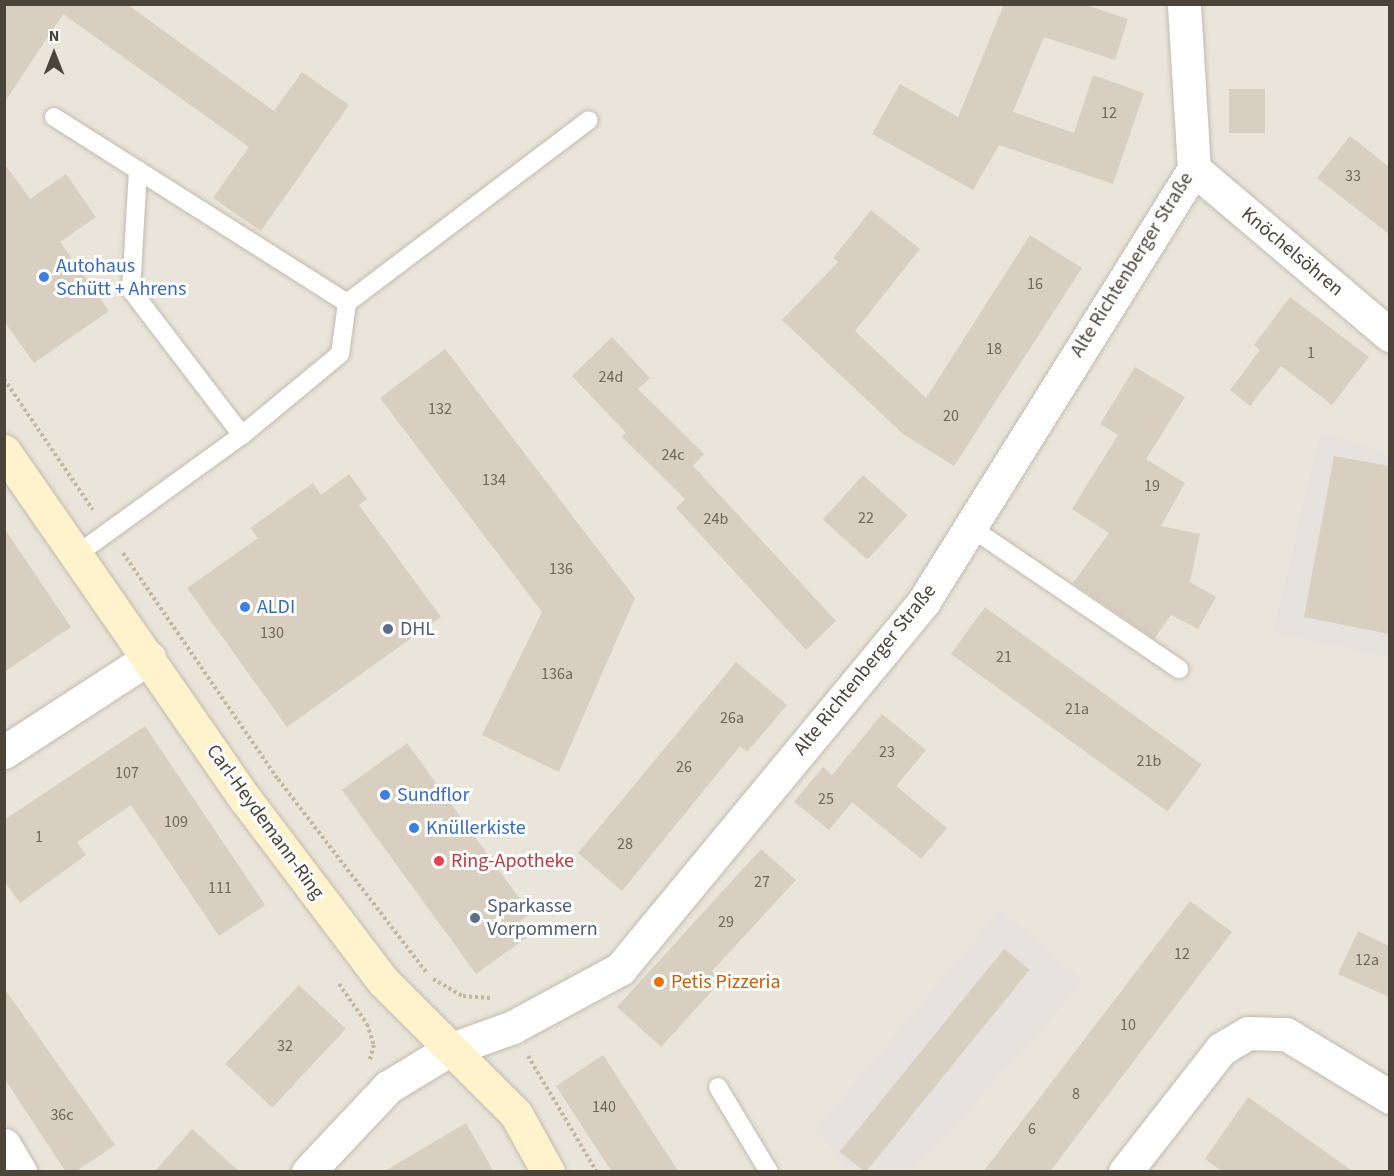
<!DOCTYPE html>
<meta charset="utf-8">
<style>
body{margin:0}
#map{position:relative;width:1394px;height:1176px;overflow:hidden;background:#f6f3ec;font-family:"Source Sans 3",sans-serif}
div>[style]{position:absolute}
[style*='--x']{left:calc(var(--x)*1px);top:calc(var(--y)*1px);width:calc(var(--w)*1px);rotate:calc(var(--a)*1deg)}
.residential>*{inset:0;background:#eae5da;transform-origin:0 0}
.industrial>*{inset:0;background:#e6e2dd}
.building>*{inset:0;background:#d8cfc1;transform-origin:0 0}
.path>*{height:4px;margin-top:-2px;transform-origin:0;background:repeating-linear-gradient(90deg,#c4b79f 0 3px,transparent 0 6px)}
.roads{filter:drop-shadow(0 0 2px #c2bbae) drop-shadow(0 0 2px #c2bbae)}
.lane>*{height:18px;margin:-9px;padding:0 9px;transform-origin:9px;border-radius:9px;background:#fff}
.street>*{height:33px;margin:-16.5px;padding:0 16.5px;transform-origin:16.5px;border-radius:16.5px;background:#fff}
.secondary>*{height:33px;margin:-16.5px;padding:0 16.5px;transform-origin:16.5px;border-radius:16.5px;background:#fff3cd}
.dots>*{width:16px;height:16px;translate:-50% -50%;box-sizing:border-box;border:3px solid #fff;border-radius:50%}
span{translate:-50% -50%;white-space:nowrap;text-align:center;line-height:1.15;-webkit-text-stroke:6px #fff;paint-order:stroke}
.number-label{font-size:16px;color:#6e675b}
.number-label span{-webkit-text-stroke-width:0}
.street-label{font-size:20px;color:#4b4439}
.shop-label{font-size:20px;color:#366cbe}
.left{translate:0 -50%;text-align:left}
.service-label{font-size:20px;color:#4e5e75}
.health-label{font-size:20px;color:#be3a42}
.food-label{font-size:20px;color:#c56008}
.frame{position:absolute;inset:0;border:6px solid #4b4439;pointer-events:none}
.north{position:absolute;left:24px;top:24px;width:60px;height:60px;-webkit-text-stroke:4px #fff;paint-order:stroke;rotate:0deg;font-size:16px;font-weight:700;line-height:24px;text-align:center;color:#4b4439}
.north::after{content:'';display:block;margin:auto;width:21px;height:27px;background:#4b4439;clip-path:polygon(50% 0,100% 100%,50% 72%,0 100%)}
</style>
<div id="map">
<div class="residential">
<div style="left:5px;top:5px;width:1384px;height:1166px"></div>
</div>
<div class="industrial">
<div style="clip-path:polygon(1321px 432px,1389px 455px,1389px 657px,1273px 632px)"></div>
<div style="clip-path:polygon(1000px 910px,1084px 982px,913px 1171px,852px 1171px,815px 1131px)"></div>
</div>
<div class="building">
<div style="clip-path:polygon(4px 4px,127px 4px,274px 111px,302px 72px,349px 105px,261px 231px,213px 198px,249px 147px,63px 14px,4px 103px)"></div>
<div style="clip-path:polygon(1004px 4px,1083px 4px,1128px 19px,1115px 60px,1044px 37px,1013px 112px,1074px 133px,1093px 75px,1144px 93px,1113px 184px,999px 145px,973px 190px,872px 134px,900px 84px,958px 117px)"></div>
<div style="left:1229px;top:89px;width:36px;height:44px"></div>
<div style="clip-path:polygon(1350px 136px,1389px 167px,1389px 234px,1317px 178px)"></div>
<div style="clip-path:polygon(4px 163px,30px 199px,66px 174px,96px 217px,60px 242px,109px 311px,34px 363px,4px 321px)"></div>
<div style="clip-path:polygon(871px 210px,920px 249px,855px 331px,926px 398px,1030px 235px,1082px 268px,954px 466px,903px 434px,782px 320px,838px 262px,833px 258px)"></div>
<div style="clip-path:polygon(1290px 297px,1369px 357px,1332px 405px,1281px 366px,1250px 406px,1230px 390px,1260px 350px,1254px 345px)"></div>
<div style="clip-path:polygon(612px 337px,650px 378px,638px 389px,704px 454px,693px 466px,836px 621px,806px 650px,676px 508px,685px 499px,622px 437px,626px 433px,572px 376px)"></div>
<div style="clip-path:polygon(445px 349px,635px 598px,559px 772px,482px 735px,542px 612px,380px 398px)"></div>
<div style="clip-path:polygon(1135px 367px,1185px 397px,1146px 459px,1185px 483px,1161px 526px,1200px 534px,1190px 582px,1216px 597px,1198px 629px,1171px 615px,1154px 639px,1073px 583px,1109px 533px,1072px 509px,1118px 435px,1100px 424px)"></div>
<div style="clip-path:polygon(1334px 456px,1389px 466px,1389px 634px,1304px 617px)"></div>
<div style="clip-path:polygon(349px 474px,367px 499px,359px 505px,441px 617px,287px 727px,187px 588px,258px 538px,250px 528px,313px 483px,321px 495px)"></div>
<div style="left:863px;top:475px;width:60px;height:60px;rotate:42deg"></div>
<div style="clip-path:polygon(4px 528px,71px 627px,4px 672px)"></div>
<div style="left:985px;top:607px;width:268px;height:58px;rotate:36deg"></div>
<div style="clip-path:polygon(736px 662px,787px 705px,747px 752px,740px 746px,622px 891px,578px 853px)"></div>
<div style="clip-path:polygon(882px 714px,926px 750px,896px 786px,947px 828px,921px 859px,852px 802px,829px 830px,794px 802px,823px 767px,832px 775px)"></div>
<div style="clip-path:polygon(145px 726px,265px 905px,219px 936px,131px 805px,77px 842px,86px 855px,20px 903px,4px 881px,4px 820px)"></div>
<div style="clip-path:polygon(407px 743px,530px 913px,517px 924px,526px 938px,476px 974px,342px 790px)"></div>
<div style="clip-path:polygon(761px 849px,796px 880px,712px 971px,721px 981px,661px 1047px,617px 1007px)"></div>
<div style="clip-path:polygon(1190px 901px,1232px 932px,1070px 1145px,1050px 1172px,983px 1172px)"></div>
<div style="clip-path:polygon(1358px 931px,1389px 946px,1389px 997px,1338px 974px)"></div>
<div style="left:1004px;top:949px;width:33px;height:261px;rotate:39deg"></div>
<div style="left:299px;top:985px;width:64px;height:108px;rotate:43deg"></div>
<div style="clip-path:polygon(4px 988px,115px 1145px,75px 1172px,66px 1172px,4px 1078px)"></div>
<div style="clip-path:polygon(603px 1055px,651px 1129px,679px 1172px,612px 1172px,556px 1086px)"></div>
<div style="clip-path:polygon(1248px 1097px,1354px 1172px,1223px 1172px,1205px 1159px)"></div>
<div style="clip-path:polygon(466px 1123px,494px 1172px,383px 1172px)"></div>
<div style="clip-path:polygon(192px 1129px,240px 1172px,154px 1172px)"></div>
</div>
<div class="path">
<div style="--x:4;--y:379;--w:158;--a:55.8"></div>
<div style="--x:123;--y:553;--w:274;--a:55.6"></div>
<div style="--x:278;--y:779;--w:243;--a:52.5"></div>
<div style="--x:433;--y:979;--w:34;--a:30"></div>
<div style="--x:463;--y:996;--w:27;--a:4"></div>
<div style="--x:339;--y:984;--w:49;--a:55"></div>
<div style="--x:367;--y:1024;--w:22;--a:72"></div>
<div style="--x:374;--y:1045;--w:15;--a:106"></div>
<div style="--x:528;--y:1056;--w:135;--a:59.3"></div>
</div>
<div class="roads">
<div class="lane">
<div style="--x:54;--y:117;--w:347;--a:32.4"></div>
<div style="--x:347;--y:303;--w:51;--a:97.8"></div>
<div style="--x:340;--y:354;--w:127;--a:140.4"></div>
<div style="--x:242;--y:435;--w:205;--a:144.1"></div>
<div style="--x:138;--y:170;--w:120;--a:93.3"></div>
<div style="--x:131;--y:290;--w:183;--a:52.6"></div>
<div style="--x:347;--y:303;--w:303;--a:-37.1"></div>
<div style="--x:970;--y:527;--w:253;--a:34.2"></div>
<div style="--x:718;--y:1087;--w:99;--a:59"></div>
</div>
<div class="street">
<div style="--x:1194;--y:169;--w:257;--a:40.3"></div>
<div style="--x:4;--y:752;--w:173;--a:-33"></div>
<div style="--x:4;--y:1145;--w:31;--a:59"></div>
<div style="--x:308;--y:1172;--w:117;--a:-46.7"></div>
<div style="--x:388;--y:1087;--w:71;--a:-31.2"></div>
<div style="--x:449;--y:1050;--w:68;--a:-19.8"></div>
<div style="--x:513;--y:1027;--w:122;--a:-28.5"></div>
<div style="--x:620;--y:969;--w:477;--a:-50.4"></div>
<div style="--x:924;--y:601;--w:509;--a:-57.99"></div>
<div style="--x:1194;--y:169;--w:165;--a:-93.5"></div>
<div style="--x:1125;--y:1172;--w:156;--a:-52"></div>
<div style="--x:1221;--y:1049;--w:31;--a:-31"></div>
<div style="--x:1248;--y:1033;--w:38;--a:2"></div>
<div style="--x:1286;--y:1034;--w:122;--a:31.2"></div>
</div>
<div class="secondary">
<div style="--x:4;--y:451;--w:425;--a:55.3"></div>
<div style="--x:246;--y:800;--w:227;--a:52.9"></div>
<div style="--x:383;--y:981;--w:188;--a:45"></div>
<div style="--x:516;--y:1114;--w:66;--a:61.1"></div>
</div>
</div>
<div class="dots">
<div style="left:44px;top:277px;background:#3f7fe0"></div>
<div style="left:245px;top:607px;background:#3f7fe0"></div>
<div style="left:388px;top:629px;background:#5c6f8a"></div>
<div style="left:385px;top:795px;background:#3f7fe0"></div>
<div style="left:414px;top:828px;background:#3f7fe0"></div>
<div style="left:439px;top:861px;background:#e0444e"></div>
<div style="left:475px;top:918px;background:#5c6f8a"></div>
<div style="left:659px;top:982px;background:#e8710a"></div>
</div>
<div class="number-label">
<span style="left:1109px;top:113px">12</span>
<span style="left:1353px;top:176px">33</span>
<span style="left:1035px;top:284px">16</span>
<span style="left:994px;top:349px">18</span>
<span style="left:1311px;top:353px">1</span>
<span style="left:611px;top:377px">24d</span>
<span style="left:440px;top:409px">132</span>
<span style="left:951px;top:416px">20</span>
<span style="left:673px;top:455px">24c</span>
<span style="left:494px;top:480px">134</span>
<span style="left:1152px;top:486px">19</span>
<span style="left:866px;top:518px">22</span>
<span style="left:716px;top:519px">24b</span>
<span style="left:561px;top:569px">136</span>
<span style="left:272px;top:633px">130</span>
<span style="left:1004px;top:657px">21</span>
<span style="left:557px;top:674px">136a</span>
<span style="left:1077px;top:709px">21a</span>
<span style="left:732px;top:718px">26a</span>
<span style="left:887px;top:752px">23</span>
<span style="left:1149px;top:761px">21b</span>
<span style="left:684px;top:767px">26</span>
<span style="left:127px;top:773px">107</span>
<span style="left:826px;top:799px">25</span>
<span style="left:176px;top:822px">109</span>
<span style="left:39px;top:837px">1</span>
<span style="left:625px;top:844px">28</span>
<span style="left:762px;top:882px">27</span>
<span style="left:220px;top:888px">111</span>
<span style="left:726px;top:922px">29</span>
<span style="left:1182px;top:954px">12</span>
<span style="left:1367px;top:960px">12a</span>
<span style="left:1128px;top:1025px">10</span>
<span style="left:285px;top:1046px">32</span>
<span style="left:1076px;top:1094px">8</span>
<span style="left:604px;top:1107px">140</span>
<span style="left:62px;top:1115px">36c</span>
<span style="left:1032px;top:1129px">6</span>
</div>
<div class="street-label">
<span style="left:1292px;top:252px;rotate:40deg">Knöchelsöhren</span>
<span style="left:1132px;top:265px;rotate:-58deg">Alte Richtenberger Straße</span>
<span style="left:865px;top:670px;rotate:-51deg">Alte Richtenberger Straße</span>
<span style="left:265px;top:822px;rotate:54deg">Carl-Heydemann-Ring</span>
</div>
<div class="shop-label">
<span class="left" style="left:56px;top:278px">Autohaus<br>Schütt + Ahrens</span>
<span class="left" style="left:257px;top:607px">ALDI</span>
<span class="left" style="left:397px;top:795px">Sundflor</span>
<span class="left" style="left:426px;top:828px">Knüllerkiste</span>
</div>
<div class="service-label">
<span class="left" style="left:400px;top:629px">DHL</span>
<span class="left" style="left:487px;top:918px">Sparkasse<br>Vorpommern</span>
</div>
<div class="health-label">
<span class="left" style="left:451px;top:861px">Ring-Apotheke</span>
</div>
<div class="food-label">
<span class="left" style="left:671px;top:982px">Petis Pizzeria</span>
</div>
<div class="frame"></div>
<div class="north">N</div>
</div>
